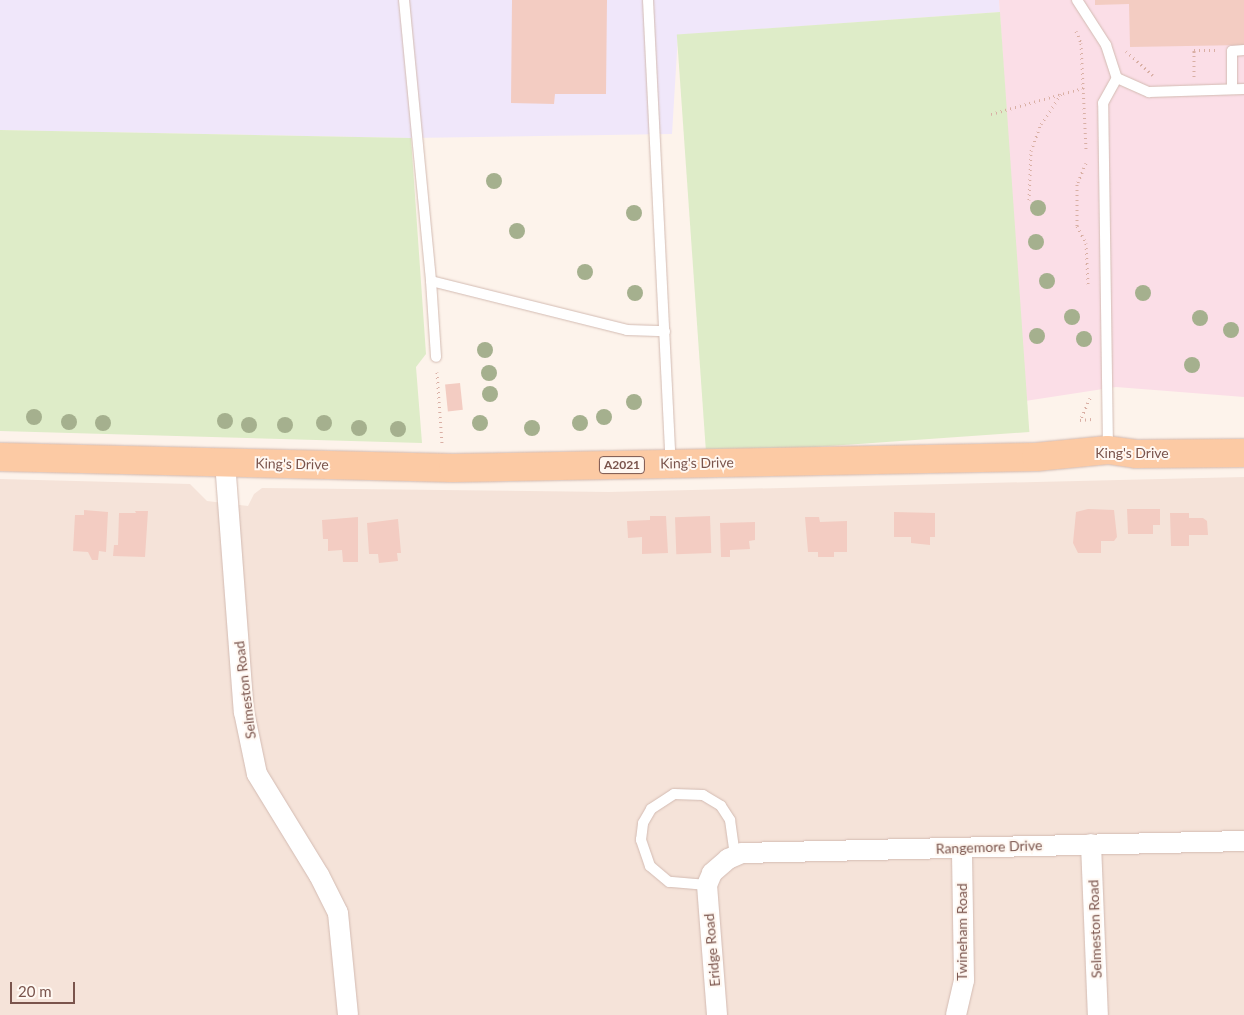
<!DOCTYPE html>
<style>
body{margin:0}
#map{position:relative;width:1244px;height:1015px;overflow:hidden;background:#fdf3eb;font-family:Lato,sans-serif}
div>[style]{position:absolute}
[style*='--x']{left:calc(var(--x)*1px);top:calc(var(--y)*1px);width:calc(var(--w)*1px);rotate:calc(var(--a)*1deg)}
.residential>*{inset:0;background:#f5e3d9}
.education>*{inset:0;background:#f0e7fa}
.medical>*{inset:0;background:#fbdee7}
.green>*{inset:0;background:#deecc8;transform-origin:0 0}
.building>*{inset:0;background:#f3ccc2;transform-origin:0 0}
.path>*{height:3px;margin-top:-1.5px;transform-origin:0;background:repeating-linear-gradient(90deg,#d9afa4 0 1px,transparent 0 5px)}
.roads{filter:drop-shadow(0 0 1px #d3bbb2) drop-shadow(0 0 1px #d3bbb2)}
.lane>*{height:10px;margin:-5px;padding:0 5px;transform-origin:5px;border-radius:5px;background:#fff}
.street>*{height:20px;margin:-10px;padding:0 10px;transform-origin:10px;border-radius:10px;background:#fff}
.primary>*{height:28px;margin:-14px;padding:0 14px;transform-origin:14px;border-radius:14px;background:#fccaa4}
.trees>*{width:16px;height:16px;margin:-8px;border-radius:50%;background:#a5b08e}
span{translate:-50% -50%;white-space:nowrap;text-align:center;line-height:1.15;-webkit-text-stroke:4px #fff8f2;paint-order:stroke}
.shield-label span{padding:1px 4px;background:#fff8f2;border:1px solid;border-radius:4px;-webkit-text-stroke-width:0}
.shield-label{font-size:12px;color:#7a544c;font-weight:700}
.street-label{font-size:14px;color:#7a544c}
.scale{position:absolute;left:10px;top:982px;width:65px;height:22px;box-sizing:border-box;border:2px solid #7a544c;border-top:0;padding-left:6px;font-size:15px;line-height:18px;white-space:nowrap;color:#7a544c;-webkit-text-stroke:4px #fff8f2;paint-order:stroke}
</style>
<div id="map">
<div class="residential">
<div style="clip-path:polygon(1244px 477px,1244px 1015px,0 1015px,0 479px,190px 484px,207px 501px,248px 506px,254px 494px,262px 488px,609px 492px)"></div>
</div>
<div class="education">
<div style="clip-path:polygon(0 0,999px 0,1000px 12px,678px 35px,672px 134px,411px 138px,0 130px)"></div>
</div>
<div class="medical">
<div style="clip-path:polygon(999px 0,1244px 0,1244px 397px,1116px 387px,1025px 401px)"></div>
</div>
<div class="green">
<div style="left:1000px;top:12px;width:421px;height:324px;rotate:86deg"></div>
<div style="clip-path:polygon(0 130px,411px 138px,426px 354px,416px 367px,422px 443px,0 431px)"></div>
</div>
<div class="building">
<div style="clip-path:polygon(512px 0,607px 0,606px 94px,555px 94px,554px 104px,511px 103px)"></div>
<div style="clip-path:polygon(1095px 0,1244px 0,1244px 45px,1130px 47px,1129px 4px,1095px 5px)"></div>
<div style="left:460px;top:383px;width:27px;height:15px;rotate:84deg"></div>
<div style="clip-path:polygon(1088px 509px,1114px 510px,1117px 537px,1114px 541px,1101px 541px,1101px 553px,1078px 553px,1073px 543px,1076px 512px)"></div>
<div style="clip-path:polygon(1127px 509px,1160px 509px,1160px 525px,1153px 525px,1153px 534px,1128px 534px)"></div>
<div style="clip-path:polygon(84px 510px,108px 512px,106px 552px,99px 551px,98px 560px,92px 560px,88px 552px,73px 551px,75px 515px,84px 515px)"></div>
<div style="clip-path:polygon(135px 511px,148px 511px,145px 557px,113px 556px,114px 545px,118px 545px,119px 513px,136px 513px)"></div>
<div style="clip-path:polygon(894px 512px,935px 513px,935px 537px,930px 537px,930px 545px,911px 543px,911px 537px,894px 537px)"></div>
<div style="clip-path:polygon(1170px 513px,1189px 513px,1189px 518px,1203px 518px,1207px 521px,1208px 535px,1189px 535px,1189px 546px,1171px 546px)"></div>
<div style="clip-path:polygon(650px 516px,666px 516px,668px 553px,642px 554px,642px 537px,628px 538px,627px 521px,650px 520px)"></div>
<div style="left:710px;top:516px;width:37px;height:35px;rotate:88deg"></div>
<div style="clip-path:polygon(358px 517px,358px 562px,343px 562px,342px 550px,328px 551px,328px 539px,323px 539px,322px 520px)"></div>
<div style="clip-path:polygon(805px 517px,819px 517px,820px 522px,847px 521px,847px 552px,834px 552px,834px 557px,818px 557px,818px 552px,808px 552px)"></div>
<div style="clip-path:polygon(398px 519px,401px 553px,397px 553px,398px 561px,379px 563px,378px 554px,369px 554px,367px 523px)"></div>
<div style="clip-path:polygon(755px 522px,755px 540px,749px 541px,750px 549px,730px 550px,730px 557px,721px 557px,720px 523px)"></div>
</div>
<div class="path">
<div style="--x:1076;--y:31;--w:13;--a:67"></div>
<div style="--x:1081;--y:43;--w:108;--a:87.3"></div>
<div style="--x:1126;--y:51;--w:36;--a:42"></div>
<div style="--x:1194;--y:77;--w:27;--a:-90"></div>
<div style="--x:1194;--y:50;--w:24;--a:0"></div>
<div style="--x:991;--y:114;--w:96;--a:-15.8"></div>
<div style="--x:1086;--y:163;--w:23;--a:113"></div>
<div style="--x:1077;--y:184;--w:42;--a:90"></div>
<div style="--x:1077;--y:226;--w:19;--a:62"></div>
<div style="--x:1086;--y:243;--w:41;--a:87.2"></div>
<div style="--x:1029;--y:200;--w:49;--a:-87.7"></div>
<div style="--x:1031;--y:151;--w:29;--a:-70"></div>
<div style="--x:1041;--y:124;--w:36;--a:-56"></div>
<div style="--x:437;--y:372;--w:72;--a:86"></div>
<div style="--x:1090;--y:398;--w:24;--a:114"></div>
<div style="--x:1080;--y:420;--w:12;--a:-5"></div>
</div>
<div class="roads">
<div class="lane">
<div style="--x:404;--y:0;--w:282;--a:84.5"></div>
<div style="--x:431;--y:281;--w:202;--a:14"></div>
<div style="--x:627;--y:330;--w:38;--a:2"></div>
<div style="--x:648;--y:0;--w:464;--a:87.2"></div>
<div style="--x:1077;--y:0;--w:54;--a:57.2"></div>
<div style="--x:1106;--y:45;--w:35;--a:72"></div>
<div style="--x:1117;--y:78;--w:35;--a:24"></div>
<div style="--x:1149;--y:92;--w:95;--a:-1.8"></div>
<div style="--x:1232;--y:89;--w:38;--a:-90"></div>
<div style="--x:1232;--y:51;--w:12;--a:-5"></div>
<div style="--x:431;--y:281;--w:76;--a:86.2"></div>
<div style="--x:1108;--y:449;--w:346;--a:-90.8"></div>
<div style="--x:1103;--y:103;--w:29;--a:-61"></div>
<div style="--x:707;--y:885;--w:38;--a:-175"></div>
<div style="--x:669;--y:882;--w:25;--a:-140"></div>
<div style="--x:650;--y:866;--w:28;--a:-109"></div>
<div style="--x:641;--y:840;--w:17;--a:-83"></div>
<div style="--x:643;--y:823;--w:16;--a:-60"></div>
<div style="--x:651;--y:809;--w:27;--a:-33"></div>
<div style="--x:674;--y:794;--w:29;--a:2"></div>
<div style="--x:703;--y:795;--w:21;--a:31"></div>
<div style="--x:721;--y:806;--w:17;--a:57"></div>
<div style="--x:730;--y:820;--w:37;--a:82"></div>
</div>
<div class="street">
<div style="--x:225;--y:462;--w:251;--a:85.7"></div>
<div style="--x:244;--y:712;--w:63;--a:78.2"></div>
<div style="--x:257;--y:774;--w:119;--a:58.5"></div>
<div style="--x:319;--y:875;--w:42;--a:63.4"></div>
<div style="--x:338;--y:913;--w:102;--a:84.4"></div>
<div style="--x:1091;--y:844;--w:171;--a:87.7"></div>
<div style="--x:717;--y:1015;--w:130;--a:-94.4"></div>
<div style="--x:707;--y:885;--w:13;--a:-67"></div>
<div style="--x:712;--y:873;--w:21;--a:-41"></div>
<div style="--x:728;--y:859;--w:15;--a:-23"></div>
<div style="--x:742;--y:853;--w:502;--a:-1.37"></div>
<div style="--x:956;--y:1015;--w:36;--a:-77"></div>
<div style="--x:964;--y:980;--w:132;--a:-90.9"></div>
</div>
<div class="primary">
<div style="--x:0;--y:457;--w:453;--a:1.4"></div>
<div style="--x:453;--y:468;--w:583;--a:-1.08"></div>
<div style="--x:1036;--y:457;--w:72;--a:-5.6"></div>
<div style="--x:1108;--y:450;--w:28;--a:8"></div>
<div style="--x:1136;--y:454;--w:108;--a:-0.5"></div>
</div>
</div>
<div class="trees">
<div style="left:494px;top:181px"></div>
<div style="left:1038px;top:208px"></div>
<div style="left:634px;top:213px"></div>
<div style="left:517px;top:231px"></div>
<div style="left:1036px;top:242px"></div>
<div style="left:585px;top:272px"></div>
<div style="left:1047px;top:281px"></div>
<div style="left:635px;top:293px"></div>
<div style="left:1143px;top:293px"></div>
<div style="left:1072px;top:317px"></div>
<div style="left:1200px;top:318px"></div>
<div style="left:1231px;top:330px"></div>
<div style="left:1037px;top:336px"></div>
<div style="left:1084px;top:339px"></div>
<div style="left:485px;top:350px"></div>
<div style="left:1192px;top:365px"></div>
<div style="left:489px;top:373px"></div>
<div style="left:490px;top:394px"></div>
<div style="left:634px;top:402px"></div>
<div style="left:34px;top:417px"></div>
<div style="left:604px;top:417px"></div>
<div style="left:225px;top:421px"></div>
<div style="left:69px;top:422px"></div>
<div style="left:103px;top:423px"></div>
<div style="left:324px;top:423px"></div>
<div style="left:480px;top:423px"></div>
<div style="left:580px;top:423px"></div>
<div style="left:249px;top:425px"></div>
<div style="left:285px;top:425px"></div>
<div style="left:359px;top:428px"></div>
<div style="left:532px;top:428px"></div>
<div style="left:398px;top:429px"></div>
</div>
<div class="shield-label">
<span style="left:622px;top:465px">A2021</span>
</div>
<div class="street-label">
<span style="left:1132px;top:453px">King's Drive</span>
<span style="left:697px;top:463px;rotate:-1deg">King's Drive</span>
<span style="left:292px;top:464px;rotate:1deg">King's Drive</span>
<span style="left:245px;top:690px;rotate:-97deg">Selmeston Road</span>
<span style="left:989px;top:847px;rotate:-2deg">Rangemore Drive</span>
<span style="left:1095px;top:929px;rotate:-92deg">Selmeston Road</span>
<span style="left:962px;top:932px;rotate:-90deg">Twineham Road</span>
<span style="left:712px;top:950px;rotate:-95deg">Eridge Road</span>
</div>
<div class="scale">20 m</div>
</div>
